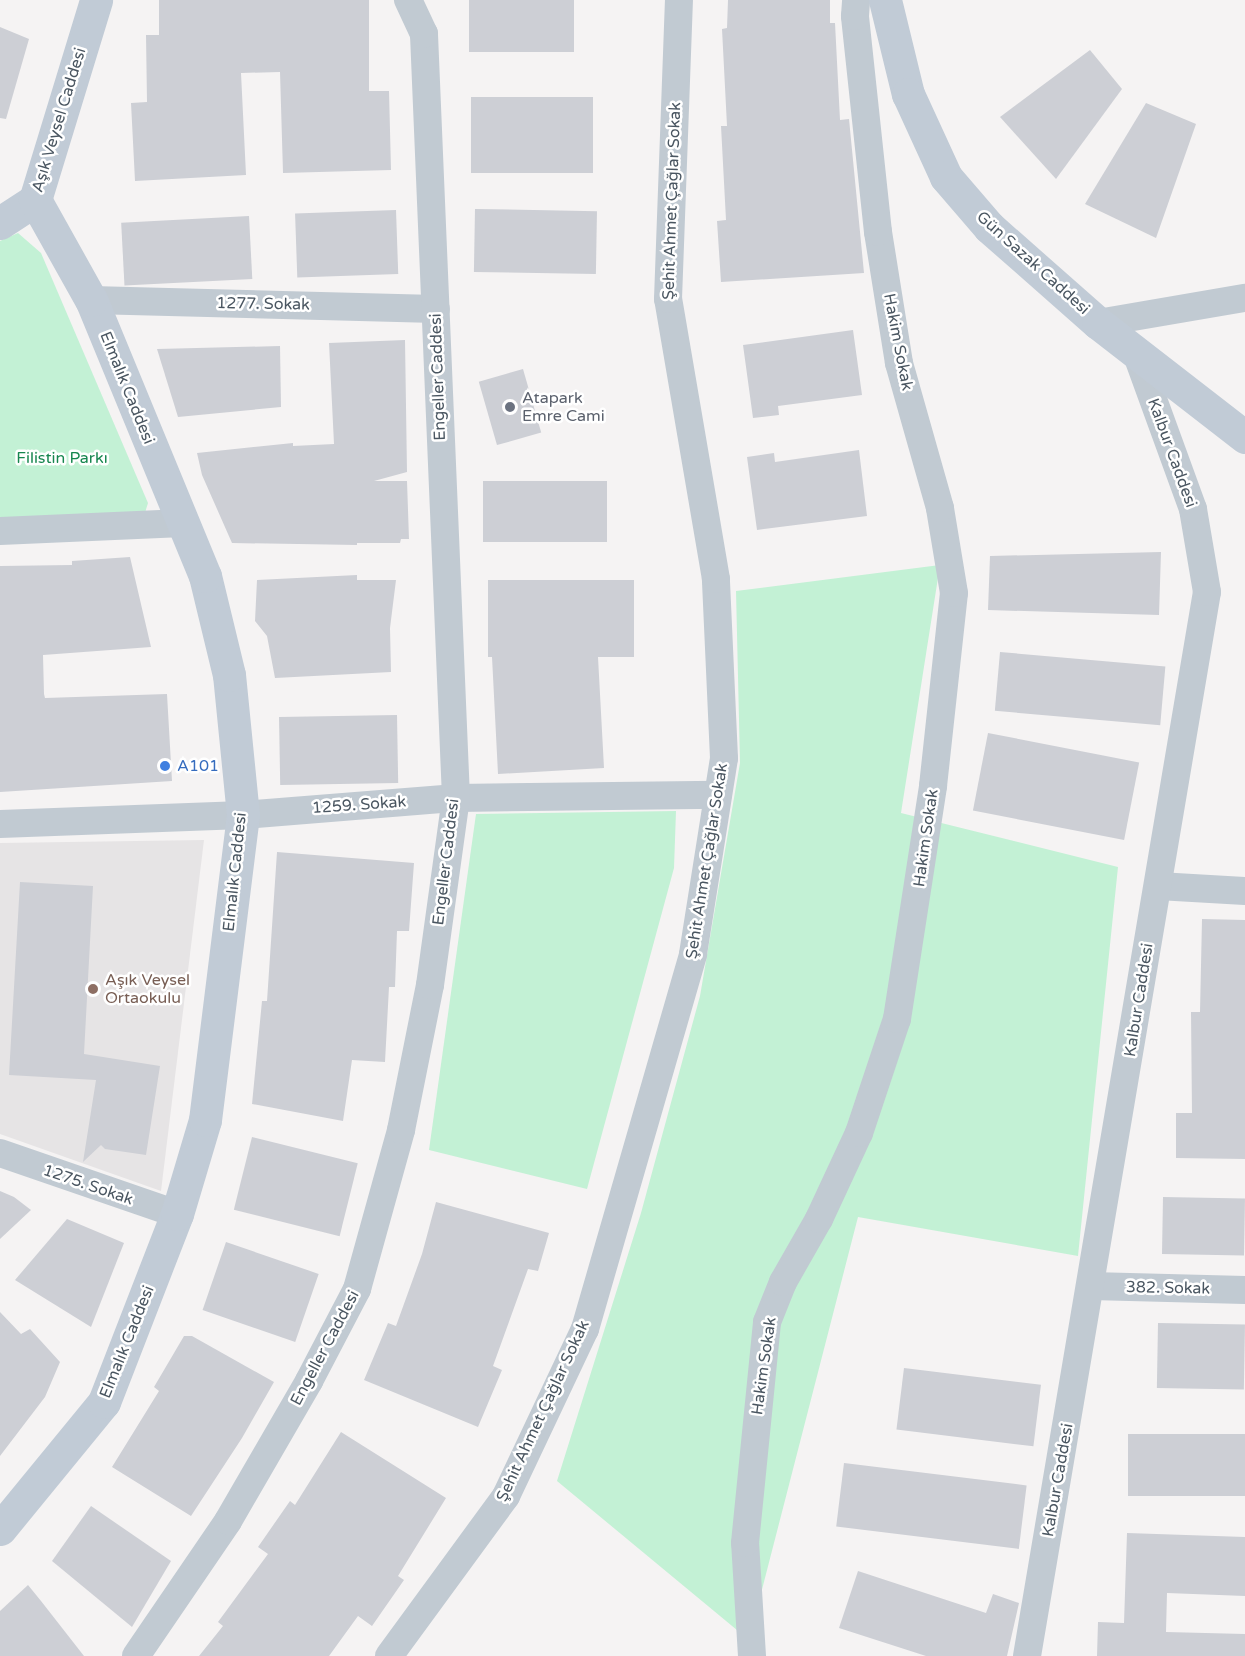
<!DOCTYPE html>
<meta charset="utf-8">
<style>
body{margin:0}
#map{position:relative;width:1245px;height:1656px;overflow:hidden;background:#f5f3f3;font-family:"Varela Round",sans-serif}
div>[style]{position:absolute}
[style*='--x']{left:calc(var(--x)*1px);top:calc(var(--y)*1px);width:calc(var(--w)*1px);rotate:calc(var(--a)*1deg)}
.education>*{inset:0;background:#e6e4e5}
.green>*{inset:0;background:#c3f1d5}
.building>*{inset:0;background:#cdcfd5;transform-origin:0 0}
.street>*{height:28px;margin:-14px;padding:0 14px;transform-origin:14px;border-radius:14px;background:#c1cad2}
.secondary>*{height:33px;margin:-16.5px;padding:0 16.5px;transform-origin:16.5px;border-radius:16.5px;background:#c1cbd6}
.dots>*{width:16px;height:16px;translate:-50% -50%;box-sizing:border-box;border:3px solid #fff;border-radius:50%}
span{translate:-50% -50%;white-space:nowrap;text-align:center;line-height:1.15;-webkit-text-stroke:5px #fff;paint-order:stroke}
.street-label{font-size:16px;color:#4a5661}
.worship-label{font-size:16px;color:#5b616d}
.left{translate:0 -50%;text-align:left}
.park-label{font-size:16px;color:#17864f}
.shop-label{font-size:16px;color:#366cbe}
.education-label{font-size:16px;color:#785e54}
</style>
<div id="map">
<div class="education">
<div style="clip-path:polygon(204px 840px,161px 1191px,0 1134px,0 843px)"></div>
</div>
<div class="green">
<div style="clip-path:polygon(18px 233px,41px 253px,148px 503px,144px 516px,0 522px,0 241px)"></div>
<div style="clip-path:polygon(940px 565px,901px 813px,1118px 867px,1078px 1256px,858px 1217px,749px 1640px,557px 1481px,641px 1213px,700px 996px,740px 763px,736px 591px)"></div>
<div style="clip-path:polygon(676px 811px,674px 868px,587px 1189px,429px 1150px,476px 814px)"></div>
</div>
<div class="building">
<div style="clip-path:polygon(159px 0,369px 0,369px 91px,389px 91px,391px 170px,283px 173px,280px 72px,241px 73px,246px 175px,135px 181px,131px 103px,147px 102px,146px 35px,159px 35px)"></div>
<div style="left:469px;top:0;width:105px;height:52px"></div>
<div style="clip-path:polygon(728px 0,830px 0,830px 23px,835px 23px,840px 120px,849px 119px,864px 273px,721px 282px,717px 221px,726px 220px,721px 126px,727px 126px,722px 29px,727px 28px)"></div>
<div style="clip-path:polygon(0 27px,29px 39px,6px 119px,0 118px)"></div>
<div style="clip-path:polygon(1090px 50px,1122px 89px,1056px 179px,1000px 117px)"></div>
<div style="left:471px;top:97px;width:122px;height:76px"></div>
<div style="clip-path:polygon(1146px 103px,1196px 124px,1156px 238px,1085px 204px)"></div>
<div style="left:475px;top:209px;width:122px;height:63px;rotate:1deg"></div>
<div style="left:396px;top:210px;width:64px;height:101px;rotate:88deg"></div>
<div style="left:249px;top:216px;width:63px;height:128px;rotate:87deg"></div>
<div style="clip-path:polygon(853px 330px,862px 395px,778px 406px,779px 415px,753px 418px,743px 345px)"></div>
<div style="clip-path:polygon(405px 340px,407px 472px,374px 481px,407px 481px,409px 539px,401px 539px,400px 543px,357px 543px,357px 545px,232px 543px,202px 475px,197px 453px,293px 443px,293px 446px,334px 444px,329px 343px)"></div>
<div style="clip-path:polygon(280px 346px,281px 407px,178px 417px,157px 349px)"></div>
<div style="left:523px;top:369px;width:66px;height:46px;rotate:74deg"></div>
<div style="clip-path:polygon(859px 450px,867px 516px,757px 530px,747px 457px,774px 453px,775px 462px)"></div>
<div style="left:483px;top:481px;width:124px;height:61px"></div>
<div style="clip-path:polygon(1161px 552px,1159px 615px,988px 610px,990px 556px)"></div>
<div style="clip-path:polygon(130px 557px,151px 647px,43px 655px,44px 694px,45px 698px,167px 694px,172px 781px,0 792px,0 566px,72px 565px,72px 561px)"></div>
<div style="clip-path:polygon(357px 575px,357px 580px,396px 580px,390px 628px,391px 672px,275px 678px,267px 636px,255px 621px,257px 580px)"></div>
<div style="clip-path:polygon(488px 580px,634px 580px,634px 657px,598px 657px,604px 768px,498px 774px,492px 657px,488px 657px)"></div>
<div style="left:1000px;top:652px;width:166px;height:59px;rotate:5deg"></div>
<div style="left:397px;top:715px;width:68px;height:118px;rotate:89deg"></div>
<div style="left:988px;top:733px;width:154px;height:79px;rotate:11deg"></div>
<div style="clip-path:polygon(277px 852px,414px 863px,409px 931px,397px 931px,395px 987px,389px 987px,385px 1062px,352px 1060px,343px 1121px,252px 1104px,262px 1001px,267px 1001px)"></div>
<div style="clip-path:polygon(20px 882px,93px 886px,84px 1054px,160px 1066px,146px 1155px,105px 1149px,101px 1145px,83px 1162px,96px 1080px,9px 1075px)"></div>
<div style="clip-path:polygon(1202px 919px,1245px 920px,1245px 1159px,1176px 1158px,1176px 1113px,1192px 1113px,1191px 1012px,1200px 1012px)"></div>
<div style="left:252px;top:1137px;width:109px;height:75px;rotate:14deg"></div>
<div style="clip-path:polygon(0 1191px,14px 1197px,31px 1210px,0 1239px)"></div>
<div style="left:1163px;top:1197px;width:82px;height:57px;rotate:1deg"></div>
<div style="clip-path:polygon(436px 1202px,549px 1233px,538px 1271px,528px 1269px,493px 1366px,502px 1370px,478px 1427px,364px 1380px,388px 1323px,396px 1326px,422px 1254px)"></div>
<div style="clip-path:polygon(67px 1219px,124px 1243px,91px 1327px,15px 1280px)"></div>
<div style="left:226px;top:1242px;width:98px;height:72px;rotate:19deg"></div>
<div style="clip-path:polygon(0 1312px,21px 1334px,30px 1329px,60px 1362px,45px 1397px,0 1456px)"></div>
<div style="left:1158px;top:1323px;width:87px;height:65px;rotate:1deg"></div>
<div style="clip-path:polygon(184px 1336px,192px 1336px,274px 1382px,242px 1438px,191px 1516px,112px 1467px,159px 1391px,154px 1387px)"></div>
<div style="left:904px;top:1368px;width:138px;height:62px;rotate:7deg"></div>
<div style="clip-path:polygon(341px 1432px,446px 1498px,398px 1576px,404px 1580px,372px 1626px,358px 1616px,329px 1656px,199px 1656px,223px 1626px,218px 1622px,268px 1554px,258px 1547px,290px 1501px,295px 1505px)"></div>
<div style="left:1245px;top:1434px;width:62px;height:117px;rotate:90deg"></div>
<div style="left:844px;top:1463px;width:184px;height:64px;rotate:7deg"></div>
<div style="clip-path:polygon(91px 1506px,171px 1561px,132px 1627px,52px 1561px)"></div>
<div style="clip-path:polygon(1127px 1533px,1245px 1537px,1245px 1596px,1167px 1593px,1166px 1632px,1245px 1634px,1245px 1656px,1097px 1656px,1098px 1622px,1124px 1623px)"></div>
<div style="clip-path:polygon(858px 1571px,986px 1613px,993px 1594px,1019px 1603px,1007px 1656px,926px 1656px,839px 1628px)"></div>
<div style="clip-path:polygon(28px 1585px,41px 1601px,84px 1656px,0 1656px,0 1611px)"></div>
</div>
<div class="street">
<div style="--x:91;--y:300;--w:345;--a:1.5"></div>
<div style="--x:1098;--y:323;--w:149;--a:-9.7"></div>
<div style="--x:0;--y:531;--w:183;--a:-2.5"></div>
<div style="--x:0;--y:824;--w:243;--a:-2.1"></div>
<div style="--x:243;--y:815;--w:214;--a:-4.6"></div>
<div style="--x:456;--y:798;--w:262;--a:-0.7"></div>
<div style="--x:1158;--y:886;--w:87;--a:3.3"></div>
<div style="--x:0;--y:1153;--w:187;--a:19"></div>
<div style="--x:1091;--y:1286;--w:154;--a:1.5"></div>
<div style="--x:136;--y:1656;--w:163;--a:-55.7"></div>
<div style="--x:228;--y:1521;--w:162;--a:-59.9"></div>
<div style="--x:309;--y:1381;--w:104;--a:-62.4"></div>
<div style="--x:357;--y:1289;--w:165;--a:-74.5"></div>
<div style="--x:401;--y:1130;--w:148;--a:-78.7"></div>
<div style="--x:430;--y:985;--w:189;--a:-82.1"></div>
<div style="--x:456;--y:798;--w:765;--a:-92.4"></div>
<div style="--x:424;--y:34;--w:38;--a:-115"></div>
<div style="--x:389;--y:1656;--w:198;--a:-53.8"></div>
<div style="--x:506;--y:1496;--w:185;--a:-64.7"></div>
<div style="--x:585;--y:1329;--w:390;--a:-73.9"></div>
<div style="--x:693;--y:954;--w:198;--a:-81"></div>
<div style="--x:724;--y:758;--w:179;--a:-92.6"></div>
<div style="--x:716;--y:579;--w:284;--a:-99.7"></div>
<div style="--x:668;--y:299;--w:299;--a:-87.9"></div>
<div style="--x:752;--y:1656;--w:113;--a:-93.5"></div>
<div style="--x:745;--y:1543;--w:222;--a:-84.3"></div>
<div style="--x:767;--y:1322;--w:43;--a:-68.2"></div>
<div style="--x:783;--y:1282;--w:73;--a:-60.3"></div>
<div style="--x:819;--y:1219;--w:95;--a:-65.1"></div>
<div style="--x:859;--y:1133;--w:120;--a:-71.6"></div>
<div style="--x:897;--y:1019;--w:236;--a:-81.2"></div>
<div style="--x:933;--y:786;--w:194;--a:-83.8"></div>
<div style="--x:954;--y:593;--w:86;--a:-99.4"></div>
<div style="--x:940;--y:508;--w:151;--a:-105.8"></div>
<div style="--x:899;--y:363;--w:133;--a:-99.1"></div>
<div style="--x:878;--y:232;--w:217;--a:-96.1"></div>
<div style="--x:855;--y:16;--w:16;--a:-86"></div>
<div style="--x:1027;--y:1656;--w:1079;--a:-80.4"></div>
<div style="--x:1207;--y:592;--w:84;--a:-99.6"></div>
<div style="--x:1193;--y:509;--w:167;--a:-110"></div>
</div>
<div class="secondary">
<div style="--x:885;--y:0;--w:97;--a:76.3"></div>
<div style="--x:908;--y:94;--w:91;--a:65.4"></div>
<div style="--x:946;--y:177;--w:66;--a:49.3"></div>
<div style="--x:989;--y:227;--w:145;--a:41.4"></div>
<div style="--x:1098;--y:323;--w:186;--a:37.8"></div>
<div style="--x:0;--y:223;--w:42;--a:-33.3"></div>
<div style="--x:35;--y:200;--w:209;--a:-73"></div>
<div style="--x:0;--y:1529;--w:164;--a:-50.7"></div>
<div style="--x:104;--y:1402;--w:202;--a:-68.8"></div>
<div style="--x:177;--y:1214;--w:98;--a:-73.4"></div>
<div style="--x:205;--y:1120;--w:307;--a:-82.9"></div>
<div style="--x:243;--y:815;--w:141;--a:-95.7"></div>
<div style="--x:229;--y:675;--w:102;--a:-103.6"></div>
<div style="--x:205;--y:576;--w:299;--a:-112.4"></div>
<div style="--x:91;--y:300;--w:115;--a:-119.2"></div>
</div>
<div class="dots">
<div style="left:510px;top:407px;background:#6b7280"></div>
<div style="left:165px;top:766px;background:#3f7fe0"></div>
<div style="left:93px;top:989px;background:#8d6e63"></div>
</div>
<div class="street-label">
<span style="left:59px;top:120px;rotate:-73deg">Aşık Veysel Caddesi</span>
<span style="left:672px;top:201px;rotate:-88deg">Şehit Ahmet Çağlar Sokak</span>
<span style="left:1033px;top:263px;rotate:42deg">Gün Sazak Caddesi</span>
<span style="left:263px;top:304px;rotate:1deg">1277. Sokak</span>
<span style="left:898px;top:342px;rotate:79deg">Hakim Sokak</span>
<span style="left:438px;top:377px;rotate:-92deg">Engeller Caddesi</span>
<span style="left:127px;top:388px;rotate:68deg">Elmalık Caddesi</span>
<span style="left:1172px;top:453px;rotate:70deg">Kalbur Caddesi</span>
<span style="left:359px;top:805px;rotate:-4deg">1259. Sokak</span>
<span style="left:926px;top:838px;rotate:-82deg">Hakim Sokak</span>
<span style="left:707px;top:861px;rotate:-81deg">Şehit Ahmet Çağlar Sokak</span>
<span style="left:446px;top:862px;rotate:-83deg">Engeller Caddesi</span>
<span style="left:235px;top:872px;rotate:-84deg">Elmalık Caddesi</span>
<span style="left:1139px;top:1000px;rotate:-81deg">Kalbur Caddesi</span>
<span style="left:88px;top:1185px;rotate:19deg">1275. Sokak</span>
<span style="left:1168px;top:1288px;rotate:1deg">382. Sokak</span>
<span style="left:127px;top:1342px;rotate:-68deg">Elmalık Caddesi</span>
<span style="left:325px;top:1348px;rotate:-62deg">Engeller Caddesi</span>
<span style="left:764px;top:1366px;rotate:-82deg">Hakim Sokak</span>
<span style="left:543px;top:1411px;rotate:-65deg">Şehit Ahmet Çağlar Sokak</span>
<span style="left:1058px;top:1480px;rotate:-80deg">Kalbur Caddesi</span>
</div>
<div class="worship-label">
<span class="left" style="left:522px;top:407px">Atapark<br>Emre Cami</span>
</div>
<div class="park-label">
<span style="left:62px;top:458px">Filistin Parkı</span>
</div>
<div class="shop-label">
<span class="left" style="left:177px;top:766px">A101</span>
</div>
<div class="education-label">
<span class="left" style="left:105px;top:989px">Aşık Veysel<br>Ortaokulu</span>
</div>
</div>
